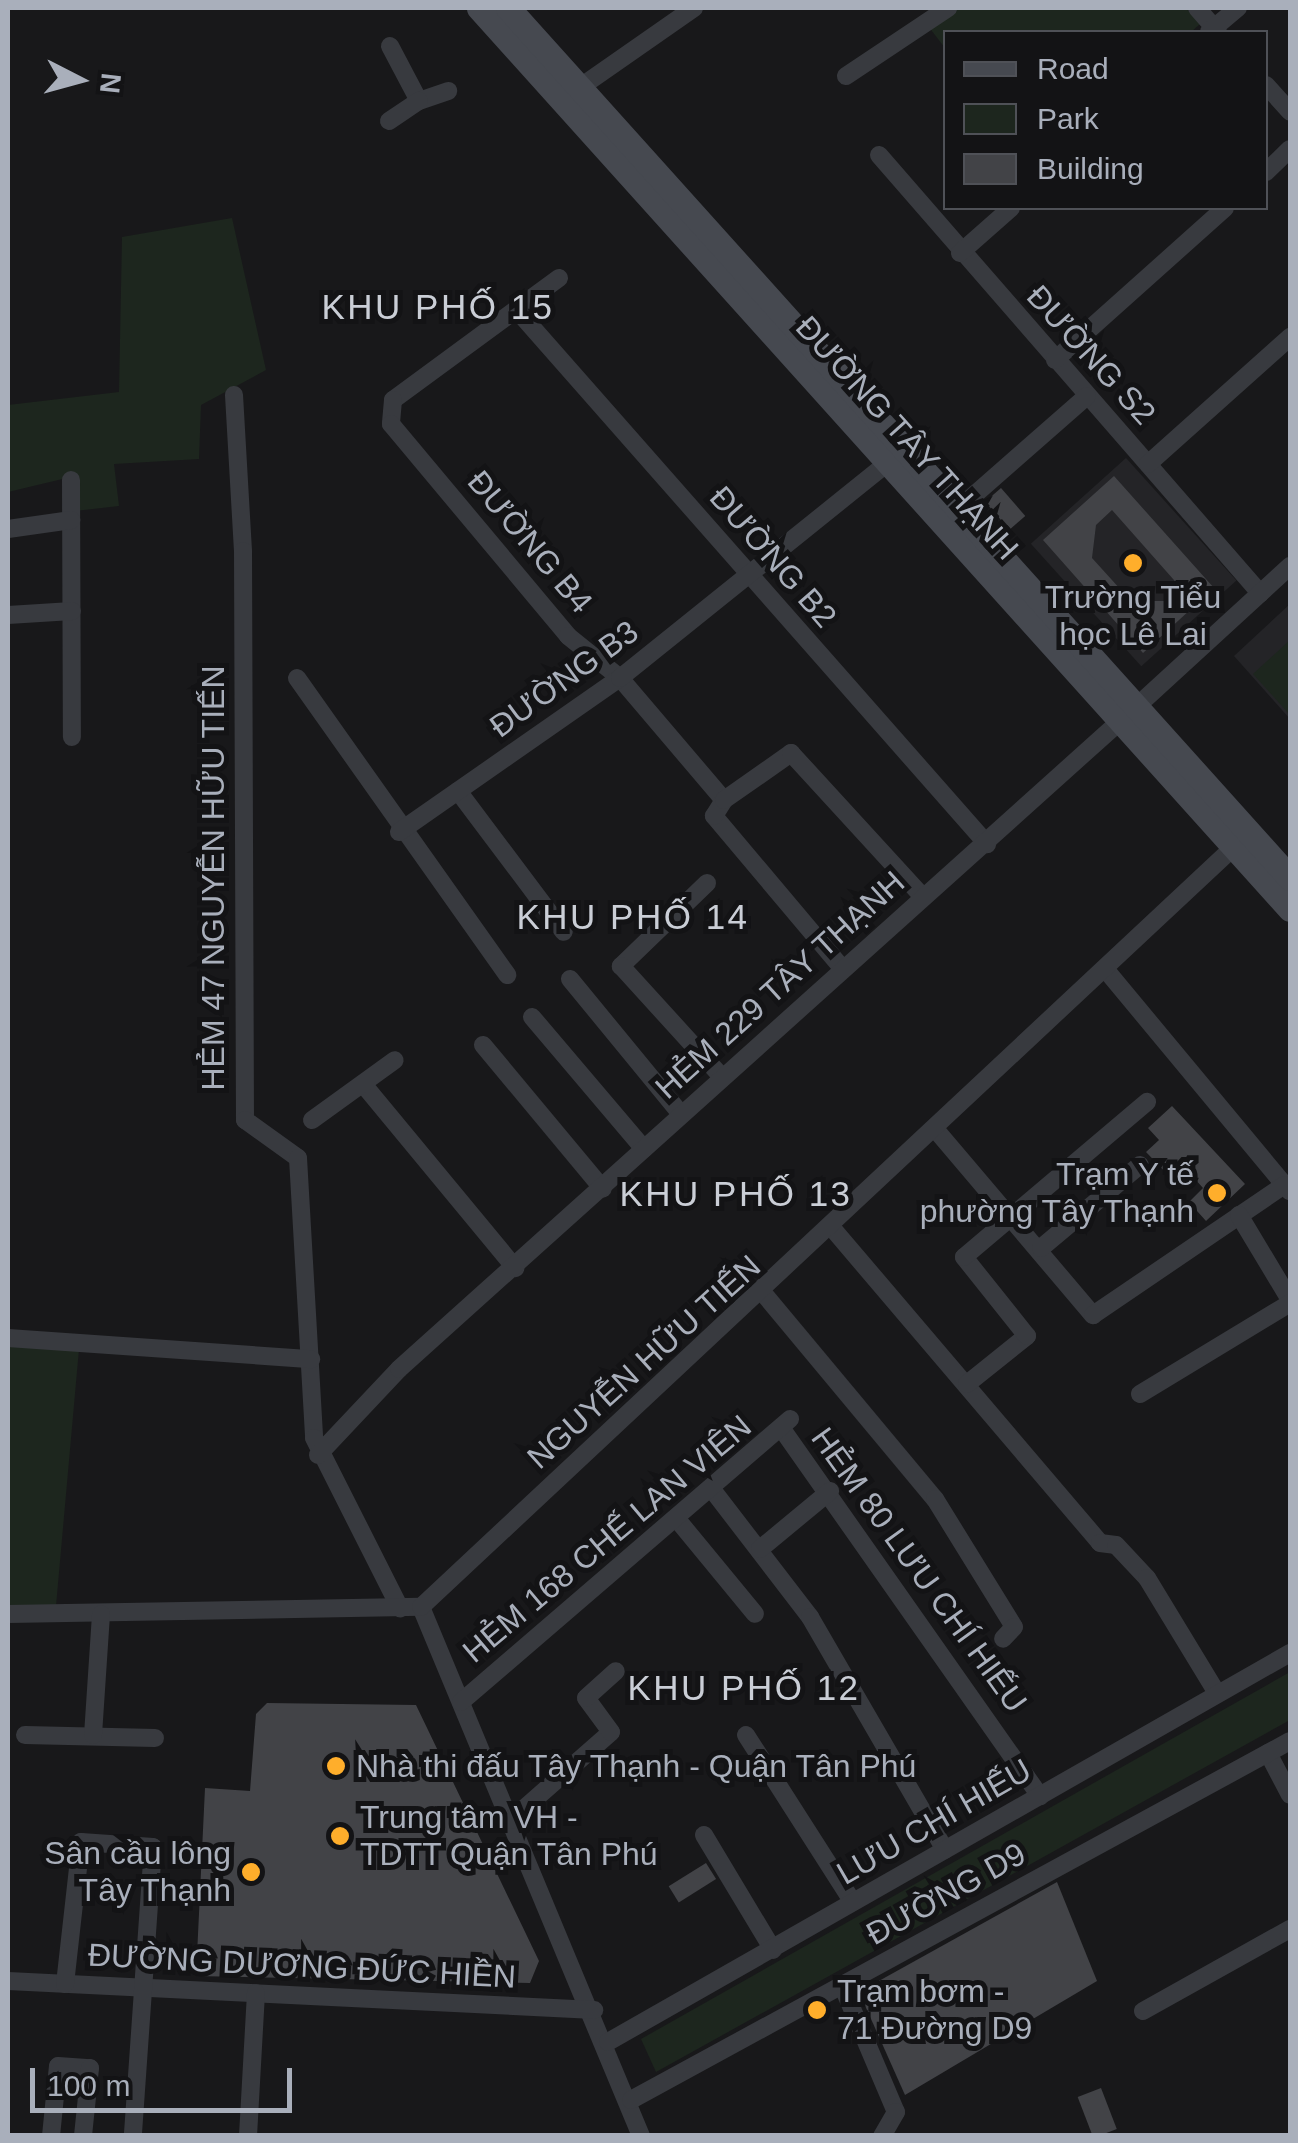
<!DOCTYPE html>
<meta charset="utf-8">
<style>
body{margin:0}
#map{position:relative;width:1298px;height:2143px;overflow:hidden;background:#18181a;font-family:Arial,sans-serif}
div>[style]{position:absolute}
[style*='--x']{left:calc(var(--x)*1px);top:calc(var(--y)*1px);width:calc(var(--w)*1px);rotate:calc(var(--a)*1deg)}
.built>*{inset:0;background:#242427;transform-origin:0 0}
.green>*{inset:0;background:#1d261e}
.building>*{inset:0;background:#424347;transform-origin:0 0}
.street>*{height:18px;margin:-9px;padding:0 9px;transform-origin:9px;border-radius:9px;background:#383a3f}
.secondary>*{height:25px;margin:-12.5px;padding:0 12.5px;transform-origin:12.5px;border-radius:12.5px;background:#464950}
.dots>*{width:28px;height:28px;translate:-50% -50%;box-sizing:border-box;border:5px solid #131315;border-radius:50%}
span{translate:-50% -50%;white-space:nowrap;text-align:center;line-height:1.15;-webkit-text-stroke:10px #131315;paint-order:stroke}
.street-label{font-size:32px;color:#a9afbb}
.poi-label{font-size:32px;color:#a9afbb}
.right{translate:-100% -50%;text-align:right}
.left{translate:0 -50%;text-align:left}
.neighbourhood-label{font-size:35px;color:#caced6;letter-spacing:2.5px}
.frame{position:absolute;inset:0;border:10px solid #a9afbb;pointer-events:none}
.legend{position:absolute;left:943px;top:30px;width:325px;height:180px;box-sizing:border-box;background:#131315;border:2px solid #4f5157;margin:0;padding:12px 18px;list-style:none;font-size:30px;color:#a9afbb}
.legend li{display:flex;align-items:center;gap:20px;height:50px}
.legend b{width:50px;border:2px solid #4f5157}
.north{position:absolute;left:30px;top:30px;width:100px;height:100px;-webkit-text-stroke:8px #131315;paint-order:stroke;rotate:96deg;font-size:28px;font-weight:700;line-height:40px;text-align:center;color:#a9afbb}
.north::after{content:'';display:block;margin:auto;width:35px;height:45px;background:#a9afbb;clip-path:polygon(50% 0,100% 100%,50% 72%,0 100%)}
.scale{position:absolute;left:30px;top:2068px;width:262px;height:45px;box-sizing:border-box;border:5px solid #a9afbb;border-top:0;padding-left:12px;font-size:30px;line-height:35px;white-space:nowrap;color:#a9afbb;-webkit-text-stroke:8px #131315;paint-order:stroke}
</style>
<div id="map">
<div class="built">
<div style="left:1126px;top:458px;width:165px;height:128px;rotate:48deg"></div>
<div style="clip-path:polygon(1290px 604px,1290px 719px,1234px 656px)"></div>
</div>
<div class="green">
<div style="clip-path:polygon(959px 8px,1186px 8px,1200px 24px,1191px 32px,946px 32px,945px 48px,928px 26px)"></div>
<div style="clip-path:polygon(232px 218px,266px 370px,201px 405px,199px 459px,114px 464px,119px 506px,75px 511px,75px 476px,8px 492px,8px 405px,119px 392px,122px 237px)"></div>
<div style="clip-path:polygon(1290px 640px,1290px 715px,1253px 674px)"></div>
<div style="clip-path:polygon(8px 1344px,79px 1349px,56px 1606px,8px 1606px)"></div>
<div style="clip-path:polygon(1290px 1672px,1290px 1720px,656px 2072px,641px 2039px)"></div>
</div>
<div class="building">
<div style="clip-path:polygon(evenodd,1114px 476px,1214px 588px,1143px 653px,1043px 540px,1114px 476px,1112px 510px,1181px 588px,1166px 601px,1131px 601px,1092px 558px,1096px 525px,1112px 510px)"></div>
<div style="left:1001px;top:488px;width:37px;height:21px;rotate:49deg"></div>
<div style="clip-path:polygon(1172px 1106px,1245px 1184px,1206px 1221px,1189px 1202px,1203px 1188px,1184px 1167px,1171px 1178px,1146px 1152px,1159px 1140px,1148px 1128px)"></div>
<div style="clip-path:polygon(267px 1703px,416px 1705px,539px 1961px,530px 1983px,196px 1976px,205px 1788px,250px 1791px,256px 1714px)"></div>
<div style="left:706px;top:1863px;width:19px;height:44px;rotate:58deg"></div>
<div style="clip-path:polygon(1057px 1882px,1097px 1981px,905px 2095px,859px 1992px)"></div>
<div style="left:1101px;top:2088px;width:44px;height:25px;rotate:69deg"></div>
</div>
<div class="street">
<div style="--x:1197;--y:8;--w:32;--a:49"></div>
<div style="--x:1209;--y:32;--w:38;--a:-40"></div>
<div style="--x:390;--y:46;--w:62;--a:62.2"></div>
<div style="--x:419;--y:101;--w:31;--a:-19"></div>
<div style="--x:846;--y:76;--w:123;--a:-33.7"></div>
<div style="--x:1266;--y:85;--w:36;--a:48"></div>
<div style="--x:572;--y:93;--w:149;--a:-34.9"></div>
<div style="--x:389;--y:121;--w:36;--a:-34"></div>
<div style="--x:879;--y:155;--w:581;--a:48.98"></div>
<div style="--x:1266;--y:172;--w:33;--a:-44"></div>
<div style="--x:960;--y:253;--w:68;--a:-41.4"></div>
<div style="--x:559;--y:278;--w:206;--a:143.7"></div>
<div style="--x:393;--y:400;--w:24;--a:95"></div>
<div style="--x:391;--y:424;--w:276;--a:50.1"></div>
<div style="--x:568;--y:636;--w:67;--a:38.9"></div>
<div style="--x:620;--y:678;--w:160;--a:49.6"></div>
<div style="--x:516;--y:309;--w:713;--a:48.64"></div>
<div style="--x:1055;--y:360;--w:228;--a:-41.8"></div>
<div style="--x:234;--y:395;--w:156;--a:86.7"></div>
<div style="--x:243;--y:551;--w:569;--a:89.8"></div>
<div style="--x:245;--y:1120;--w:65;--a:35.6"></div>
<div style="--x:298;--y:1158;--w:280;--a:86.7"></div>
<div style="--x:314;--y:1438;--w:191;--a:63.2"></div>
<div style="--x:1148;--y:464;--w:191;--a:-41.8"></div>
<div style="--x:71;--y:480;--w:257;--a:89.8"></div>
<div style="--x:956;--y:511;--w:174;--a:-41.3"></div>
<div style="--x:8;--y:529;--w:64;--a:-8.1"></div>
<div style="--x:8;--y:615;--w:64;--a:-3.6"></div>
<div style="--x:297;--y:678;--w:364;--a:54.7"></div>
<div style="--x:1135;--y:708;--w:210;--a:-42.5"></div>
<div style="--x:458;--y:791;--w:176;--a:53.1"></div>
<div style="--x:399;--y:832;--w:269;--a:-34.9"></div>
<div style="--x:620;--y:678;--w:351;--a:-38.8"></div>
<div style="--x:707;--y:883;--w:120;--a:136"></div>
<div style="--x:621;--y:966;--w:149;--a:47.7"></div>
<div style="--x:842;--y:968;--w:199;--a:-130.1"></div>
<div style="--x:714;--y:816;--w:19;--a:-58"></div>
<div style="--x:724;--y:800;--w:82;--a:-35"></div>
<div style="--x:791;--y:753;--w:195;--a:47.5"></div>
<div style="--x:1106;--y:970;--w:288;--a:50.3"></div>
<div style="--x:570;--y:979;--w:175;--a:50.6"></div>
<div style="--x:532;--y:1017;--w:173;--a:49.7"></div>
<div style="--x:483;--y:1045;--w:187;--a:50.2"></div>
<div style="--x:363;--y:1084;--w:239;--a:50.4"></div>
<div style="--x:312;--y:1120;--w:102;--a:-35.9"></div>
<div style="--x:936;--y:1130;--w:243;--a:49.7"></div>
<div style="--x:1093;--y:1315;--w:231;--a:-34.2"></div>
<div style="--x:1239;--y:1215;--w:99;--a:59"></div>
<div style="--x:833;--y:1229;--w:412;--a:49.6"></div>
<div style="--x:1100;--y:1543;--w:16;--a:7"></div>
<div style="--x:1116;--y:1545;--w:45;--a:46.8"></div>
<div style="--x:1147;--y:1578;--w:135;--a:58.7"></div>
<div style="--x:1041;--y:1248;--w:129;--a:-40"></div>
<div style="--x:764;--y:1294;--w:267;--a:50.2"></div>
<div style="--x:935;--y:1499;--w:150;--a:58.3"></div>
<div style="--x:1014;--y:1627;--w:16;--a:133"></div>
<div style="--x:8;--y:1338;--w:304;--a:4"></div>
<div style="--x:967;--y:1384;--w:77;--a:-38.7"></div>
<div style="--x:1027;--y:1336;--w:101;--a:-128.6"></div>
<div style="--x:964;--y:1257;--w:240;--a:-40.3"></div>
<div style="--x:1140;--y:1394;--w:175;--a:-31.2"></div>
<div style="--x:782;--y:1429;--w:449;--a:54.9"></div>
<div style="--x:318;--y:1455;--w:118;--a:-46.7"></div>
<div style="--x:399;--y:1369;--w:967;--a:-41.94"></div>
<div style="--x:711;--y:1488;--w:163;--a:52.5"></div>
<div style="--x:810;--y:1617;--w:269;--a:59.9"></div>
<div style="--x:676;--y:1518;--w:124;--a:50.5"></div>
<div style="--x:760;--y:1549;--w:91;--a:-39.6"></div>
<div style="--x:421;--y:1607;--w:573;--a:67.42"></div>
<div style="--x:8;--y:1614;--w:413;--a:-1"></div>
<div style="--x:421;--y:1607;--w:1121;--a:-43.08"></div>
<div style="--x:461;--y:1702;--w:434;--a:-40.7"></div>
<div style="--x:25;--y:1735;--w:130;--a:1.3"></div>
<div style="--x:93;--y:1735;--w:121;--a:-86.2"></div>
<div style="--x:746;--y:1735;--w:198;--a:57.4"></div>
<div style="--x:1268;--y:1753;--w:47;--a:62.4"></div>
<div style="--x:511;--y:1820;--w:133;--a:-41.3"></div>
<div style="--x:611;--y:1732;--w:42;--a:-126.3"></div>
<div style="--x:586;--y:1698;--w:40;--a:-42"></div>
<div style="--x:704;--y:1835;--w:134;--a:59"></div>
<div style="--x:8;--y:1981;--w:587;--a:2.83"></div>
<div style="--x:65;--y:1984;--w:143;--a:-83.6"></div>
<div style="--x:81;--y:1842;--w:72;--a:4"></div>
<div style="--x:153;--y:1847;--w:290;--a:94"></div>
<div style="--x:842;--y:1985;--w:138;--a:67"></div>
<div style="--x:896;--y:2112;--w:28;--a:120"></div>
<div style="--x:1143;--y:2011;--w:168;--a:-29.2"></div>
<div style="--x:608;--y:2042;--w:785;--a:-29.7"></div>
<div style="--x:631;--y:2100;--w:750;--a:-28.58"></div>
<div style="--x:51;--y:2136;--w:70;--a:-84.3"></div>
<div style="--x:58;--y:2066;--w:32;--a:4"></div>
<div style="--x:90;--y:2068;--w:68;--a:95.9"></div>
<div style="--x:248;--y:2136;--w:143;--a:-86.8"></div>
</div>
<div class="secondary">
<div style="--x:479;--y:8;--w:1212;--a:48.01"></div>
<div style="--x:508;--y:8;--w:1170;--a:48.05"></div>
</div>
<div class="dots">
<div style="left:1133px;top:563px;background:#ffae2b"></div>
<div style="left:1217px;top:1193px;background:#ffae2b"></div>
<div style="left:336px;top:1766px;background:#ffae2b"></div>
<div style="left:340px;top:1836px;background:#ffae2b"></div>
<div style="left:251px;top:1872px;background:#ffae2b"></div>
<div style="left:817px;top:2010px;background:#ffae2b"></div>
</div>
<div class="street-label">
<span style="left:1091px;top:355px;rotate:48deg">ĐƯỜNG S2</span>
<span style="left:907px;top:438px;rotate:48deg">ĐƯỜNG TÂY THẠNH</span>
<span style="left:530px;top:542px;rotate:50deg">ĐƯỜNG B4</span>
<span style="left:773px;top:557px;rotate:49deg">ĐƯỜNG B2</span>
<span style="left:564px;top:679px;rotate:-36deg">ĐƯỜNG B3</span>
<span style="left:213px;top:878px;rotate:-90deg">HẺM 47 NGUYỄN HỮU TIẾN</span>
<span style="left:780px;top:985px;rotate:-42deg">HẺM 229 TÂY THẠNH</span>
<span style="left:644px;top:1362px;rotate:-42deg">NGUYỄN HỮU TIẾN</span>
<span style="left:607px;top:1539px;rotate:-40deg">HẺM 168 CHẾ LAN VIÊN</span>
<span style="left:919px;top:1570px;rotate:54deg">HẺM 80 LƯU CHÍ HIẾU</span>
<span style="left:934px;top:1822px;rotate:-30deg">LƯU CHÍ HIẾU</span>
<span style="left:946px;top:1894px;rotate:-29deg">ĐƯỜNG D9</span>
<span style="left:302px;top:1966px;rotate:3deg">ĐƯỜNG DƯƠNG ĐỨC HIỀN</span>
</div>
<div class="poi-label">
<span style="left:1133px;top:616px">Trường Tiểu<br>học Lê Lai</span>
<span class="right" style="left:1194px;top:1193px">Trạm Y tế<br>phường Tây Thạnh</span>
<span class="left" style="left:356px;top:1766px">Nhà thi đấu Tây Thạnh - Quận Tân Phú</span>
<span class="left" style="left:360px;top:1836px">Trung tâm VH -<br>TDTT Quận Tân Phú</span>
<span class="right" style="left:231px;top:1872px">Sân cầu lông<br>Tây Thạnh</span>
<span class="left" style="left:837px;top:2010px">Trạm bơm -<br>71 Đường D9</span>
</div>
<div class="neighbourhood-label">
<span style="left:438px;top:307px">KHU PHỐ 15</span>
<span style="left:633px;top:917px">KHU PHỐ 14</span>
<span style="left:736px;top:1194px">KHU PHỐ 13</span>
<span style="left:744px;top:1688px">KHU PHỐ 12</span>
</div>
<div class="frame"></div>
<ul class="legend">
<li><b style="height:12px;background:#464950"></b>Road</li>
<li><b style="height:28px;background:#1d261e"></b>Park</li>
<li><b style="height:28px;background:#424347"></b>Building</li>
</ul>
<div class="north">N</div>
<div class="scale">100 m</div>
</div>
